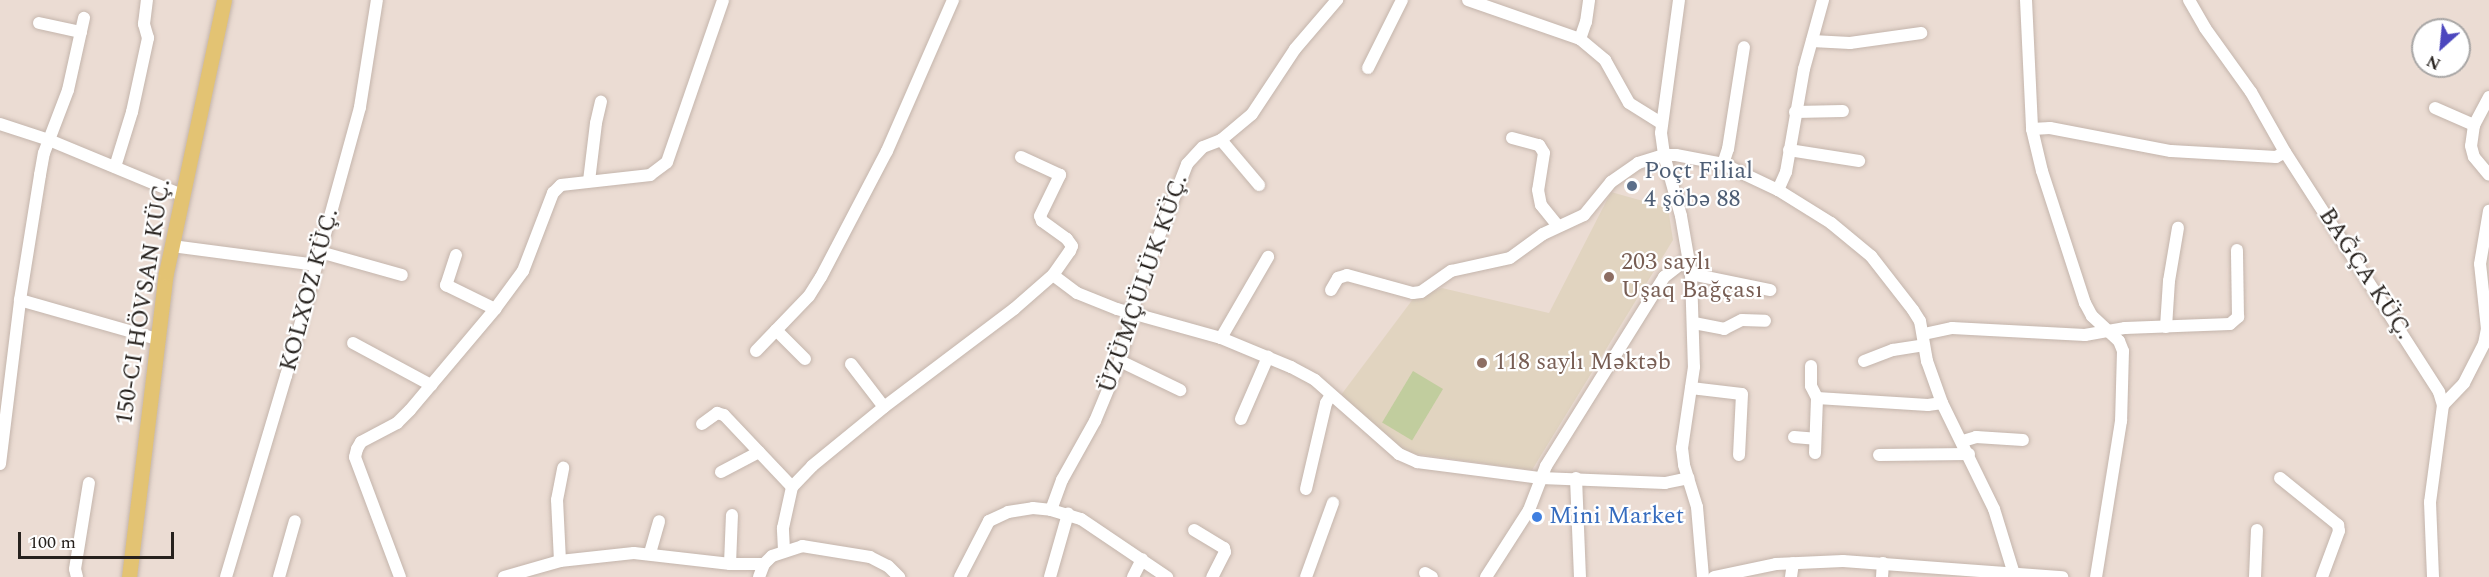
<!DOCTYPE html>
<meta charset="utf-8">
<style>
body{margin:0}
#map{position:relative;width:2489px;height:577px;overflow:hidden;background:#ebdcd3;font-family:Spectral,serif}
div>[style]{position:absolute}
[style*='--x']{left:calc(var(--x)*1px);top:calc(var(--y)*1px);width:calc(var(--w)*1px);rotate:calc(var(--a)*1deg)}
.education>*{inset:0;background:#e1d4c0}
.green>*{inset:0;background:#c1cd9e;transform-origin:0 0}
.roads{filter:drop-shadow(0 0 2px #c4b5ac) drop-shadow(0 0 2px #c4b5ac)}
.minor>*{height:12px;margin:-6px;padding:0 6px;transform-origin:6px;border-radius:6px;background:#fff}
.major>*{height:15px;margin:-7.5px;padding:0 7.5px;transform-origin:7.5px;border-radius:7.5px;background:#e3c373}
.dots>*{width:16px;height:16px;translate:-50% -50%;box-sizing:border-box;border:3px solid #fff;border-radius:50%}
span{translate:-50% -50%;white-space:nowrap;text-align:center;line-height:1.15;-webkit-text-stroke:4.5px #fff;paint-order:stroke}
.service-label{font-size:24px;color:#4e5e75}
.left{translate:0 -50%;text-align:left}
.education-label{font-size:24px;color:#785e54}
.street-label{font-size:24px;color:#26211d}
.shop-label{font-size:24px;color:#366cbe}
.north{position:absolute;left:2411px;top:18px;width:60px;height:60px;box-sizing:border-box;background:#fff;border:2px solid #a8a6a5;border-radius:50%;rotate:207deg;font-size:16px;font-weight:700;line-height:24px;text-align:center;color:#26211d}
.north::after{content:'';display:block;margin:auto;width:21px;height:27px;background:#4c47be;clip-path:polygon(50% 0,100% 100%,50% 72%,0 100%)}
.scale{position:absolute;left:18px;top:532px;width:156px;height:27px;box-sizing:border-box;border:3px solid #26211d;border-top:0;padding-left:8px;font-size:18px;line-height:21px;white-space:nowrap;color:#26211d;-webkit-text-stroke:4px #fff;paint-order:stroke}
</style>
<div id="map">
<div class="education">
<div style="clip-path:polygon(1611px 192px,1668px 208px,1673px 240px,1532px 470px,1416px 454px,1401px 449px,1341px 395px,1413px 299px,1442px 288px,1549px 313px)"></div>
</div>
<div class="green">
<div style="left:1413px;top:371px;width:35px;height:60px;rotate:31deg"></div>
</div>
<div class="roads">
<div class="minor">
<div style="--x:1468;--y:0;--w:119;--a:19.2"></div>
<div style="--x:1580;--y:39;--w:33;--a:40"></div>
<div style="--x:1605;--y:60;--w:49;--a:60.8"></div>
<div style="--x:1629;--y:103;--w:39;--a:32"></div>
<div style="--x:1679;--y:0;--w:134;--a:97.7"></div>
<div style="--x:1661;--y:133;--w:22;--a:82"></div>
<div style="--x:1664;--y:155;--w:63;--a:74.4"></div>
<div style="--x:1681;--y:216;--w:59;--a:80.2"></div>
<div style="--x:1691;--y:274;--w:93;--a:88.2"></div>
<div style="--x:1694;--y:367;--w:82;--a:98.4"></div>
<div style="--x:1682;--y:448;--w:17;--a:83"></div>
<div style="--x:1684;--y:465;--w:44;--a:72.8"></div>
<div style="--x:1697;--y:507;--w:70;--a:85.1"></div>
<div style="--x:2026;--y:0;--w:129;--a:87.3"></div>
<div style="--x:2032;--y:129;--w:43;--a:76.6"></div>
<div style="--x:2042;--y:171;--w:139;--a:72"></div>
<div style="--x:2085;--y:303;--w:15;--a:62"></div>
<div style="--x:2092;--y:316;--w:37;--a:43"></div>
<div style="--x:2119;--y:341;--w:11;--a:68"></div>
<div style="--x:2123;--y:351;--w:70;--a:91.6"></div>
<div style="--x:2121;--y:421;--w:158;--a:99.1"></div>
<div style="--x:2189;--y:0;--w:32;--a:60"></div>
<div style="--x:2205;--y:28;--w:79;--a:54.3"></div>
<div style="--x:2251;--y:92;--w:69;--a:60.5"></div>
<div style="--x:2285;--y:152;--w:285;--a:57.3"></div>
<div style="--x:2439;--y:392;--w:14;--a:73"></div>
<div style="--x:2443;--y:405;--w:98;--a:97.6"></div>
<div style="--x:2430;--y:502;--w:75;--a:87.7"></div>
<div style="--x:39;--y:23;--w:43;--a:12.1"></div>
<div style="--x:1580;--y:39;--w:18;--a:-71"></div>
<div style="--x:1586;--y:22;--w:22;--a:-82"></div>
<div style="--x:1812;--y:41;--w:38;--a:3"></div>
<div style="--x:1850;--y:43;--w:72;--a:-8"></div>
<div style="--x:1368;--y:68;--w:76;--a:-63.4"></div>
<div style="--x:2489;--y:97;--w:32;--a:118"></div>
<div style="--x:2474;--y:125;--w:21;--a:98"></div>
<div style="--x:2471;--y:146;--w:11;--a:75"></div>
<div style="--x:2474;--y:157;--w:23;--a:50"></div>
<div style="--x:2435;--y:108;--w:43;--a:23.6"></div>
<div style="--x:1795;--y:112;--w:48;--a:-1.2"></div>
<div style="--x:0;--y:124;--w:52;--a:18.1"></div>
<div style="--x:49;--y:140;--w:144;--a:22.5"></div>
<div style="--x:2032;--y:129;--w:18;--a:-3"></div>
<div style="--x:2050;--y:128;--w:123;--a:10.8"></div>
<div style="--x:2171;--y:151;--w:105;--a:3.3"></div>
<div style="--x:2276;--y:157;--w:10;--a:-29"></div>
<div style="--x:1512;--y:138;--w:28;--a:15"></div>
<div style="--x:1539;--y:145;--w:9;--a:58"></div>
<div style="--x:1544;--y:153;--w:37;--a:99"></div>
<div style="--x:1538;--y:190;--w:15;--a:79"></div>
<div style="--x:1541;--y:205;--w:27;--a:51"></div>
<div style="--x:1221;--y:140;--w:59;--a:49.8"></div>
<div style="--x:1789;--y:150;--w:71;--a:8.9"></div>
<div style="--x:1723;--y:164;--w:16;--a:-72"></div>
<div style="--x:1728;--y:149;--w:103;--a:-81.1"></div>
<div style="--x:115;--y:167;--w:58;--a:-72.8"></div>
<div style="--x:132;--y:112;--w:76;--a:-77.8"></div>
<div style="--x:148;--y:38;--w:15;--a:-106"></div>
<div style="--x:144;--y:24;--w:24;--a:-83"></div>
<div style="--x:589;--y:181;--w:58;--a:-83.1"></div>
<div style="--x:596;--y:123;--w:22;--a:-77"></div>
<div style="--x:1778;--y:190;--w:20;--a:-66"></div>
<div style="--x:1786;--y:172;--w:105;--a:-80.1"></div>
<div style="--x:1804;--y:69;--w:72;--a:-74.6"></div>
<div style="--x:172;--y:246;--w:146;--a:7.5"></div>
<div style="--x:320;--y:252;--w:85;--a:15.7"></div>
<div style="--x:456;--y:255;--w:32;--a:108"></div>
<div style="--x:446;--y:285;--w:55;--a:26.1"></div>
<div style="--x:1691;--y:274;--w:81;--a:11.4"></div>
<div style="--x:1053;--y:275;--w:30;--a:37"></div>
<div style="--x:1077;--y:293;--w:43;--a:21.8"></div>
<div style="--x:1117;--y:309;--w:108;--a:15.6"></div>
<div style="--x:1221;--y:338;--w:76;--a:22.5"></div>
<div style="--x:1291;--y:367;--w:27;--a:28"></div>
<div style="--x:1315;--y:380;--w:112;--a:41.4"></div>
<div style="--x:1399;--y:454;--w:20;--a:24"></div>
<div style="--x:1417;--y:462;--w:125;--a:7.4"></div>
<div style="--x:1541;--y:478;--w:124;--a:2.3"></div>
<div style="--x:1665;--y:483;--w:24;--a:-12"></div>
<div style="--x:1331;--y:290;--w:14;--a:-60"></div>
<div style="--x:1338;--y:278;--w:9;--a:-18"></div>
<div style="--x:1347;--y:275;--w:68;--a:15.3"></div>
<div style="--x:1413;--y:293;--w:8;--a:-7"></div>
<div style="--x:1421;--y:292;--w:37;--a:-35"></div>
<div style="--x:1451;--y:271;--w:60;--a:-12.4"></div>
<div style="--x:1510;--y:258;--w:41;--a:-36"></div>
<div style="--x:1543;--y:234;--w:45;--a:-24.9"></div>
<div style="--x:1584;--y:215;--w:43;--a:-50.7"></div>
<div style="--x:1611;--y:182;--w:33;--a:-35"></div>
<div style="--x:1638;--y:163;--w:27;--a:-17"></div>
<div style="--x:1664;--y:155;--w:12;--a:0"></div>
<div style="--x:1676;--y:155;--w:48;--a:10.8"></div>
<div style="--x:1723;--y:164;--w:61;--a:25.3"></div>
<div style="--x:1778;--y:190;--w:62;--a:31.9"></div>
<div style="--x:1831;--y:223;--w:52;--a:39.5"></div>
<div style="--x:1871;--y:256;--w:68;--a:52.1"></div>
<div style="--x:1913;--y:310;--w:13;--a:58"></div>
<div style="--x:1920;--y:321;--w:41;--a:80.1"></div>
<div style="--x:1927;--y:361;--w:45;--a:70.3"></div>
<div style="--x:1942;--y:403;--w:118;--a:63.9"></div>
<div style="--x:1994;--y:509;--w:68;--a:72.9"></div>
<div style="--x:20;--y:300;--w:142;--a:15.9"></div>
<div style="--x:1694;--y:323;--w:31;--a:11"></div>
<div style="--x:1724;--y:329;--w:20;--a:-27"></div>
<div style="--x:1742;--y:320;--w:23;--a:2"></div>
<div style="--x:2166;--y:327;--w:46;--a:-86.3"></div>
<div style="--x:2169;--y:281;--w:54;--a:-80.4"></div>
<div style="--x:776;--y:330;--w:41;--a:45"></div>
<div style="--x:1924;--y:334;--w:29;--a:-12"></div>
<div style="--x:1952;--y:328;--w:133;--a:3"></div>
<div style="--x:2085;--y:335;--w:41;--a:-9.9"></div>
<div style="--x:2125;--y:328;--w:105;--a:-2.2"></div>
<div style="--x:2230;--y:324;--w:11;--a:-41"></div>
<div style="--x:2238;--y:317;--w:67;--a:-90.9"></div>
<div style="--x:1221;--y:338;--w:94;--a:-59.9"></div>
<div style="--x:353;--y:343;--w:89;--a:28.3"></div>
<div style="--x:756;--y:351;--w:76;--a:-46.1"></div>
<div style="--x:809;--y:296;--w:22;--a:-58"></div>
<div style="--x:821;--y:277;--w:142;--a:-62.4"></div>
<div style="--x:887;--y:151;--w:165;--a:-66.4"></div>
<div style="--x:1120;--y:361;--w:67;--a:25.8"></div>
<div style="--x:1864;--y:361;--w:31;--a:-21"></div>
<div style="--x:1893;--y:350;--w:30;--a:-9"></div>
<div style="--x:851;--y:364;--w:54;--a:52.5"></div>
<div style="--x:1811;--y:366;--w:20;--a:90"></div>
<div style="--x:1811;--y:386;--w:13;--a:63"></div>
<div style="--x:1691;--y:388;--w:51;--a:6.7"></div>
<div style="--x:1742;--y:394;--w:61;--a:92.8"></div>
<div style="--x:2443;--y:405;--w:30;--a:-46"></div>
<div style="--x:2464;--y:383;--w:44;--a:-62.9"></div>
<div style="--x:2484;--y:344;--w:15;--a:-79"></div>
<div style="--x:2487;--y:329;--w:65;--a:-96.1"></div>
<div style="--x:2480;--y:264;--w:54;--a:-80.4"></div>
<div style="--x:1241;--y:419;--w:68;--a:-66.5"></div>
<div style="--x:702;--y:424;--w:19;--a:-36"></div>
<div style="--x:717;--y:413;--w:7;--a:16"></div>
<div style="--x:724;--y:415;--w:99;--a:46.6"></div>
<div style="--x:1794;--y:437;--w:21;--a:5"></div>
<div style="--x:1963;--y:441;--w:14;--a:-17"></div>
<div style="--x:1976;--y:437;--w:47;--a:3.7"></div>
<div style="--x:1815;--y:453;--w:55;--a:-87.9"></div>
<div style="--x:1817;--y:398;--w:111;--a:3.6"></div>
<div style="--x:1928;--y:405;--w:14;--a:-8"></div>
<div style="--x:1879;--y:455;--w:90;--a:-0.6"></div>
<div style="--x:0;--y:464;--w:165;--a:-83"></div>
<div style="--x:20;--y:300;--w:127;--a:-80.9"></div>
<div style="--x:40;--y:175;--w:22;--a:-80"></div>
<div style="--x:44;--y:153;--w:67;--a:-69.1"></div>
<div style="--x:68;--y:90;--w:74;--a:-77.5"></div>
<div style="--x:721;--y:472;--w:43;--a:-27.8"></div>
<div style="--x:1576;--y:478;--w:99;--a:87.7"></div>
<div style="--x:2280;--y:478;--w:75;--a:39"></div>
<div style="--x:2338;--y:525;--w:6;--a:81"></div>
<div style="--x:2339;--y:531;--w:49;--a:110.3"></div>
<div style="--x:1306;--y:489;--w:88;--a:-76.9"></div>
<div style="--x:1326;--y:403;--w:9;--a:-58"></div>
<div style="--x:1051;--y:510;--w:32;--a:-70"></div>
<div style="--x:1062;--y:480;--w:68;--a:-60.8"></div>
<div style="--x:1095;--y:421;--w:65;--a:-67.4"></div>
<div style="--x:1120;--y:361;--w:73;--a:-75.8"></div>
<div style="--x:1138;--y:290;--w:135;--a:-68.7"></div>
<div style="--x:1187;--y:164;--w:23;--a:-47"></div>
<div style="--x:1203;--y:147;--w:19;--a:-21"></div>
<div style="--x:1221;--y:140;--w:40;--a:-40"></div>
<div style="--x:1252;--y:114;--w:78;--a:-56.5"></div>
<div style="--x:1295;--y:49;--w:65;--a:-49.4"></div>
<div style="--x:1194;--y:530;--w:35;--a:31"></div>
<div style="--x:1224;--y:548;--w:4;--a:76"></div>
<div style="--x:1225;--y:552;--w:28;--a:117"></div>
<div style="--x:784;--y:550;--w:22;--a:-93"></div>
<div style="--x:783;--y:528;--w:42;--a:-77.6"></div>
<div style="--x:792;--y:487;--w:29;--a:-46"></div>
<div style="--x:812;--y:466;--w:93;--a:-39.3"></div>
<div style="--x:884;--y:407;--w:163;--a:-37"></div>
<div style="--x:1014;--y:309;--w:52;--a:-41.1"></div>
<div style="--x:1053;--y:275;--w:29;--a:-55"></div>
<div style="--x:1070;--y:251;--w:5;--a:-68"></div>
<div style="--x:1072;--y:246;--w:9;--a:-126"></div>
<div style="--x:1067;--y:239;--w:31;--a:-144"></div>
<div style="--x:1042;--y:221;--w:5;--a:-112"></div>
<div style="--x:1040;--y:216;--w:46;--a:-64"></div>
<div style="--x:1060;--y:175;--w:43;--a:-155.2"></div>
<div style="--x:650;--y:553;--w:33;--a:-74"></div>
<div style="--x:560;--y:561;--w:61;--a:-92.8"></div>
<div style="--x:557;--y:500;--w:33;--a:-79"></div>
<div style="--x:730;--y:564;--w:49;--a:-87.7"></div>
<div style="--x:1425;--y:573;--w:8;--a:30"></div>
<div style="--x:77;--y:577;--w:8;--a:-104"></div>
<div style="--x:75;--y:569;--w:87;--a:-80.8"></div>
<div style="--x:226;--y:577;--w:210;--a:-73.4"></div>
<div style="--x:286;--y:376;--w:279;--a:-74.6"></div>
<div style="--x:360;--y:107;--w:108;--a:-81"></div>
<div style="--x:279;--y:577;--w:58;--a:-74.1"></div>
<div style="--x:400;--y:577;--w:128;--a:-110.6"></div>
<div style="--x:355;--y:457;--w:8;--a:-76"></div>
<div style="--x:357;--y:449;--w:8;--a:-60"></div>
<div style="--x:361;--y:442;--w:41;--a:-27.8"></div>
<div style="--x:397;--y:423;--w:18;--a:-45"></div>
<div style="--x:410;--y:410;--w:132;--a:-49.9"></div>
<div style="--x:495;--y:309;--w:47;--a:-53.6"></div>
<div style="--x:523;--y:271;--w:84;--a:-69"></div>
<div style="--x:553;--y:193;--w:11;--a:-45"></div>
<div style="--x:561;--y:185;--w:90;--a:-6.4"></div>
<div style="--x:650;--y:175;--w:21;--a:-37"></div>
<div style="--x:667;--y:162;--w:171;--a:-70.9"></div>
<div style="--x:504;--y:577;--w:58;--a:-15.9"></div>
<div style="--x:560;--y:561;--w:74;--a:-6.2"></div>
<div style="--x:634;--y:553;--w:97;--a:6.5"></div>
<div style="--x:730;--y:564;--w:34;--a:0"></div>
<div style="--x:759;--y:577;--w:14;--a:-69"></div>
<div style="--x:764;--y:564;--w:11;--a:-45"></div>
<div style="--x:772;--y:556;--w:32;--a:-18"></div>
<div style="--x:802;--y:546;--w:69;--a:9.2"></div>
<div style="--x:870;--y:557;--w:20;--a:27"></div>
<div style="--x:888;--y:566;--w:16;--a:45"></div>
<div style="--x:960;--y:577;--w:63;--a:-62.6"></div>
<div style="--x:989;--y:521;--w:21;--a:-25"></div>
<div style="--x:1008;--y:512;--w:25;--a:-9"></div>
<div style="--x:1033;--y:508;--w:18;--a:6"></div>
<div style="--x:1051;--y:510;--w:31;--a:17"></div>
<div style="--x:1081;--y:519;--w:104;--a:34"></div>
<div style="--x:1050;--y:577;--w:66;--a:-74.1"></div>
<div style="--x:1133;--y:577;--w:20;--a:-63"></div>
<div style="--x:1306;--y:577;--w:79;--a:-70"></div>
<div style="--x:1486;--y:577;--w:80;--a:-57.3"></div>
<div style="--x:1529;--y:510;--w:47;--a:-68.9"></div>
<div style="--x:1546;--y:466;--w:223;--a:-58"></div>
<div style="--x:1664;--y:277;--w:31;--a:-38"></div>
<div style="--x:1714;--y:577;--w:63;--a:-11.8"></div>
<div style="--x:1776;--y:564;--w:67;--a:-2.6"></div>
<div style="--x:1843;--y:561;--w:220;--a:4.2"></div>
<div style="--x:1791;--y:577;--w:14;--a:-82"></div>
<div style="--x:1882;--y:577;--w:14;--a:-86"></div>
<div style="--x:2255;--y:577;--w:47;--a:-87.6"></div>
</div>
<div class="major">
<div style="--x:129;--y:577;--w:306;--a:-83.1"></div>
<div style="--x:166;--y:273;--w:279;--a:-78"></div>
</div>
</div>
<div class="dots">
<div style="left:1632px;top:186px;background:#5c6f8a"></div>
<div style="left:1609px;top:277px;background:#8d6e63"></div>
<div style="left:1482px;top:363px;background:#8d6e63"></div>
<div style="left:1537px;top:517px;background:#3f7fe0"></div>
</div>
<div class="service-label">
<span class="left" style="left:1644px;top:186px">Poçt Filial<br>4 şöbə 88</span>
</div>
<div class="education-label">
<span class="left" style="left:1621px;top:277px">203 saylı<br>Uşaq Bağçası</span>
<span class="left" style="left:1494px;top:363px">118 saylı Məktəb</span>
</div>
<div class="street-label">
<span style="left:2365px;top:274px;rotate:57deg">BAĞÇA KÜÇ.</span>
<span style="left:1144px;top:284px;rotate:-71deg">ÜZÜMÇÜLÜK KÜÇ.</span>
<span style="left:310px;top:290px;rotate:-75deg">KOLXOZ KÜÇ.</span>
<span style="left:144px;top:302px;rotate:-81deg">150-CI HÖVSAN KÜÇ.</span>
</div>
<div class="shop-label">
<span class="left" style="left:1549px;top:517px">Mini Market</span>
</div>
<div class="north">N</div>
<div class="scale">100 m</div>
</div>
